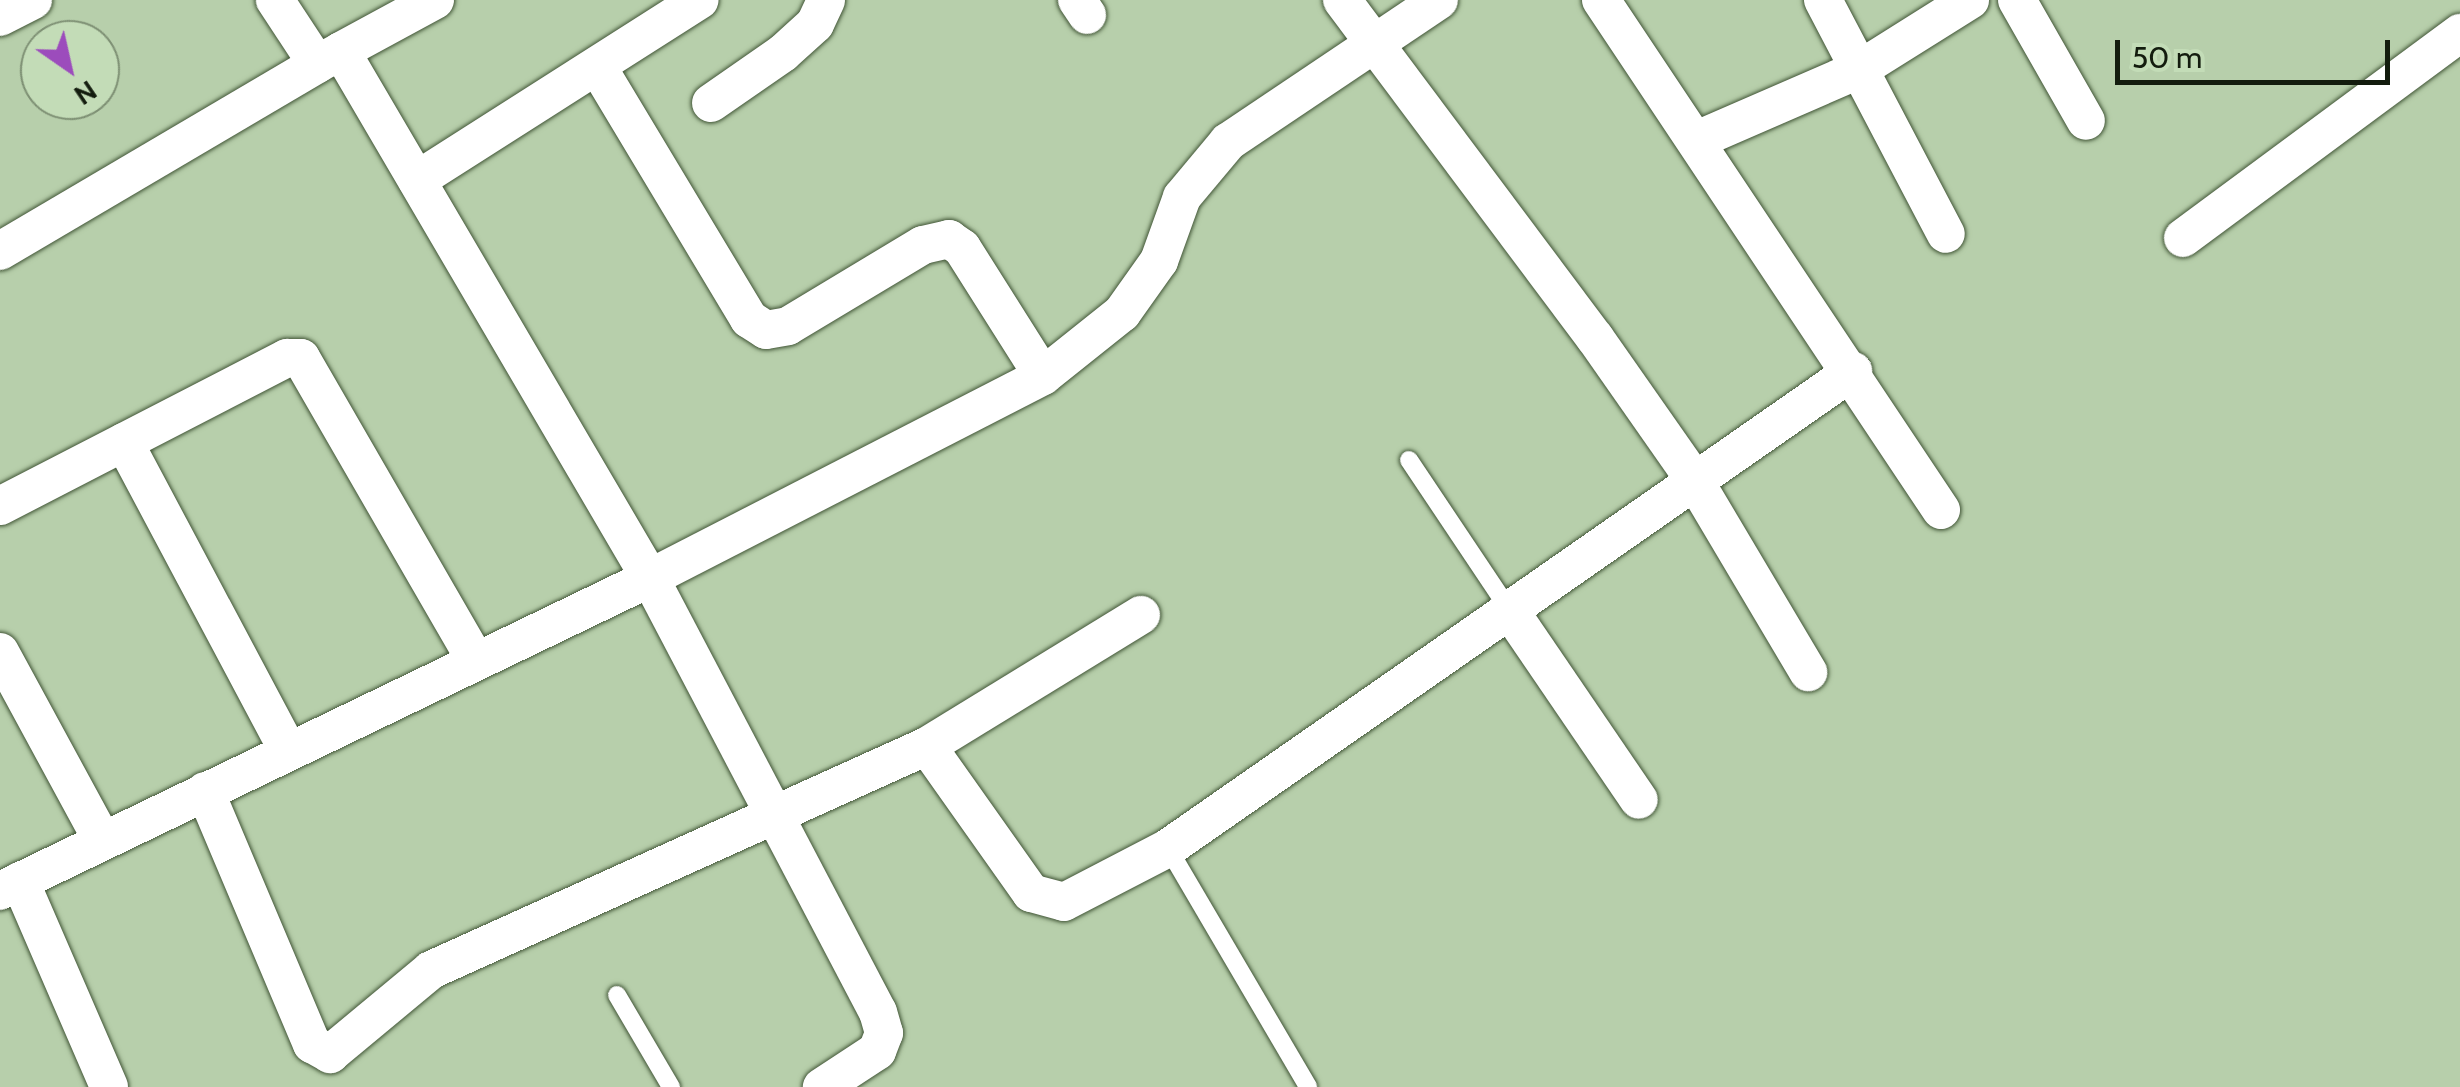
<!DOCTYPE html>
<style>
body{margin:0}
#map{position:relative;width:2460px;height:1087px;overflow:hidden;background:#b7cfab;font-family:Cabin,sans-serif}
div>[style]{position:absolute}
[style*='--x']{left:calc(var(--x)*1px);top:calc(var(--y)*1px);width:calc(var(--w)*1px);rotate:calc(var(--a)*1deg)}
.roads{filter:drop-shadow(0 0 2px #415536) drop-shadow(0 0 2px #415536)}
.service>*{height:18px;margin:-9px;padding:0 9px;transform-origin:9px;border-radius:9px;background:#fff}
.minor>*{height:38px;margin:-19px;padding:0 19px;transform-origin:19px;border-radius:19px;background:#fff}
span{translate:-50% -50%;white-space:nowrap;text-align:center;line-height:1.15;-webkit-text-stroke:10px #c3dcb7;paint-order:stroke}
.north{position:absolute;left:20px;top:20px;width:100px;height:100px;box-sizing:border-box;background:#c3dcb7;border:2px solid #7d8f73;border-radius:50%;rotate:146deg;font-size:28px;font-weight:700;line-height:40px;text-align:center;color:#131c0e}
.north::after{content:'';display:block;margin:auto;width:35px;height:45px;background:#9c4cbc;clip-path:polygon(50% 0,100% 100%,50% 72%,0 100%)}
.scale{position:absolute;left:2115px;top:40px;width:275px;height:45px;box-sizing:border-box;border:5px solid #131c0e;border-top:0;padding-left:12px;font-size:30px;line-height:35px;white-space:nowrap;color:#131c0e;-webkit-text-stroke:8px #c3dcb7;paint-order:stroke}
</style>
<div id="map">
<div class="roads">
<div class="service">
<div style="--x:1409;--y:460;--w:178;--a:56.2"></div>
<div style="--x:1168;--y:848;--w:277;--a:59.6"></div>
<div style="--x:617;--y:995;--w:107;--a:59.6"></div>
</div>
<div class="minor">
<div style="--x:1077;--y:0;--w:18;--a:56"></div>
<div style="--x:1342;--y:0;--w:422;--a:53.2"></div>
<div style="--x:1595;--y:338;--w:171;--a:55"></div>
<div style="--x:1693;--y:478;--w:226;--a:59.3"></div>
<div style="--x:1601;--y:0;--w:613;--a:56.31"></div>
<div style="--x:1823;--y:0;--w:264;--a:62.3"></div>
<div style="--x:2017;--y:0;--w:139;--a:60.3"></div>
<div style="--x:0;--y:17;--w:37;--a:-27"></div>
<div style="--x:341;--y:51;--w:107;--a:-28.5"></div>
<div style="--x:317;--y:64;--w:27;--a:-28"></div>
<div style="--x:341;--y:51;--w:611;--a:59.62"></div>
<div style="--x:650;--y:578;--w:490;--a:62.3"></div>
<div style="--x:878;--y:1012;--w:22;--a:74"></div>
<div style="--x:884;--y:1033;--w:19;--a:111"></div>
<div style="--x:877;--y:1051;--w:66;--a:146.8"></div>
<div style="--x:597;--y:66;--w:295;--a:59"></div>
<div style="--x:749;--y:319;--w:20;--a:33"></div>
<div style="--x:766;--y:330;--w:22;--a:-10"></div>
<div style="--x:788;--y:326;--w:157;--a:-31"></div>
<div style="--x:923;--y:245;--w:27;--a:-13"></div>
<div style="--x:949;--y:239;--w:16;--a:35"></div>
<div style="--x:962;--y:248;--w:151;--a:57.7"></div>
<div style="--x:711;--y:103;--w:88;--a:-34.8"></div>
<div style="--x:783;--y:53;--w:43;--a:-42.2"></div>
<div style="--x:815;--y:24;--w:26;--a:-65"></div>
<div style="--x:1697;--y:140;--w:178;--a:-23.5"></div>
<div style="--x:1860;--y:69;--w:130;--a:-32.1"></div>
<div style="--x:417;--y:180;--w:335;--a:-32.5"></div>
<div style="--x:2183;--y:238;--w:345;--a:-36.5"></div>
<div style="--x:0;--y:251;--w:368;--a:-30.5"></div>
<div style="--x:317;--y:64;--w:77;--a:-123.3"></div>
<div style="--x:124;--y:442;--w:350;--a:62"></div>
<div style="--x:0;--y:506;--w:323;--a:-27.3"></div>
<div style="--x:287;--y:358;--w:14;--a:0"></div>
<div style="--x:301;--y:358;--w:350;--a:60"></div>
<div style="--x:1508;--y:608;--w:232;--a:55.7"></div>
<div style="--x:0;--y:652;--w:214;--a:61.5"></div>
<div style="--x:927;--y:746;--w:180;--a:54.7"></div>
<div style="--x:1031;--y:893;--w:34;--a:15"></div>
<div style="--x:1064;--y:902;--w:117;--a:-27.4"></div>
<div style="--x:1168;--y:848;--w:835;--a:-34.85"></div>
<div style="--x:205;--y:791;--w:275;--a:67.1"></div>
<div style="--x:312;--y:1044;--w:21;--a:29"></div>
<div style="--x:330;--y:1054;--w:131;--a:-39.7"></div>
<div style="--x:431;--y:970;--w:544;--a:-24.3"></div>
<div style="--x:927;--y:746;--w:251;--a:-31.5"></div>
<div style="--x:20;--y:881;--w:224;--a:66.6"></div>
<div style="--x:0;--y:891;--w:721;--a:-25.71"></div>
<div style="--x:650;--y:578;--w:442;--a:-27.2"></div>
<div style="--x:1043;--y:376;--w:101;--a:-38.6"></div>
<div style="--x:1122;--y:313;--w:64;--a:-54.6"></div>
<div style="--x:1159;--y:261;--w:68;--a:-70.2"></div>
<div style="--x:1182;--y:197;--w:72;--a:-50.1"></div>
<div style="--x:1228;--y:142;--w:254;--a:-33.9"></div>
</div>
</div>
<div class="north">N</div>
<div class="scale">50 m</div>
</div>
